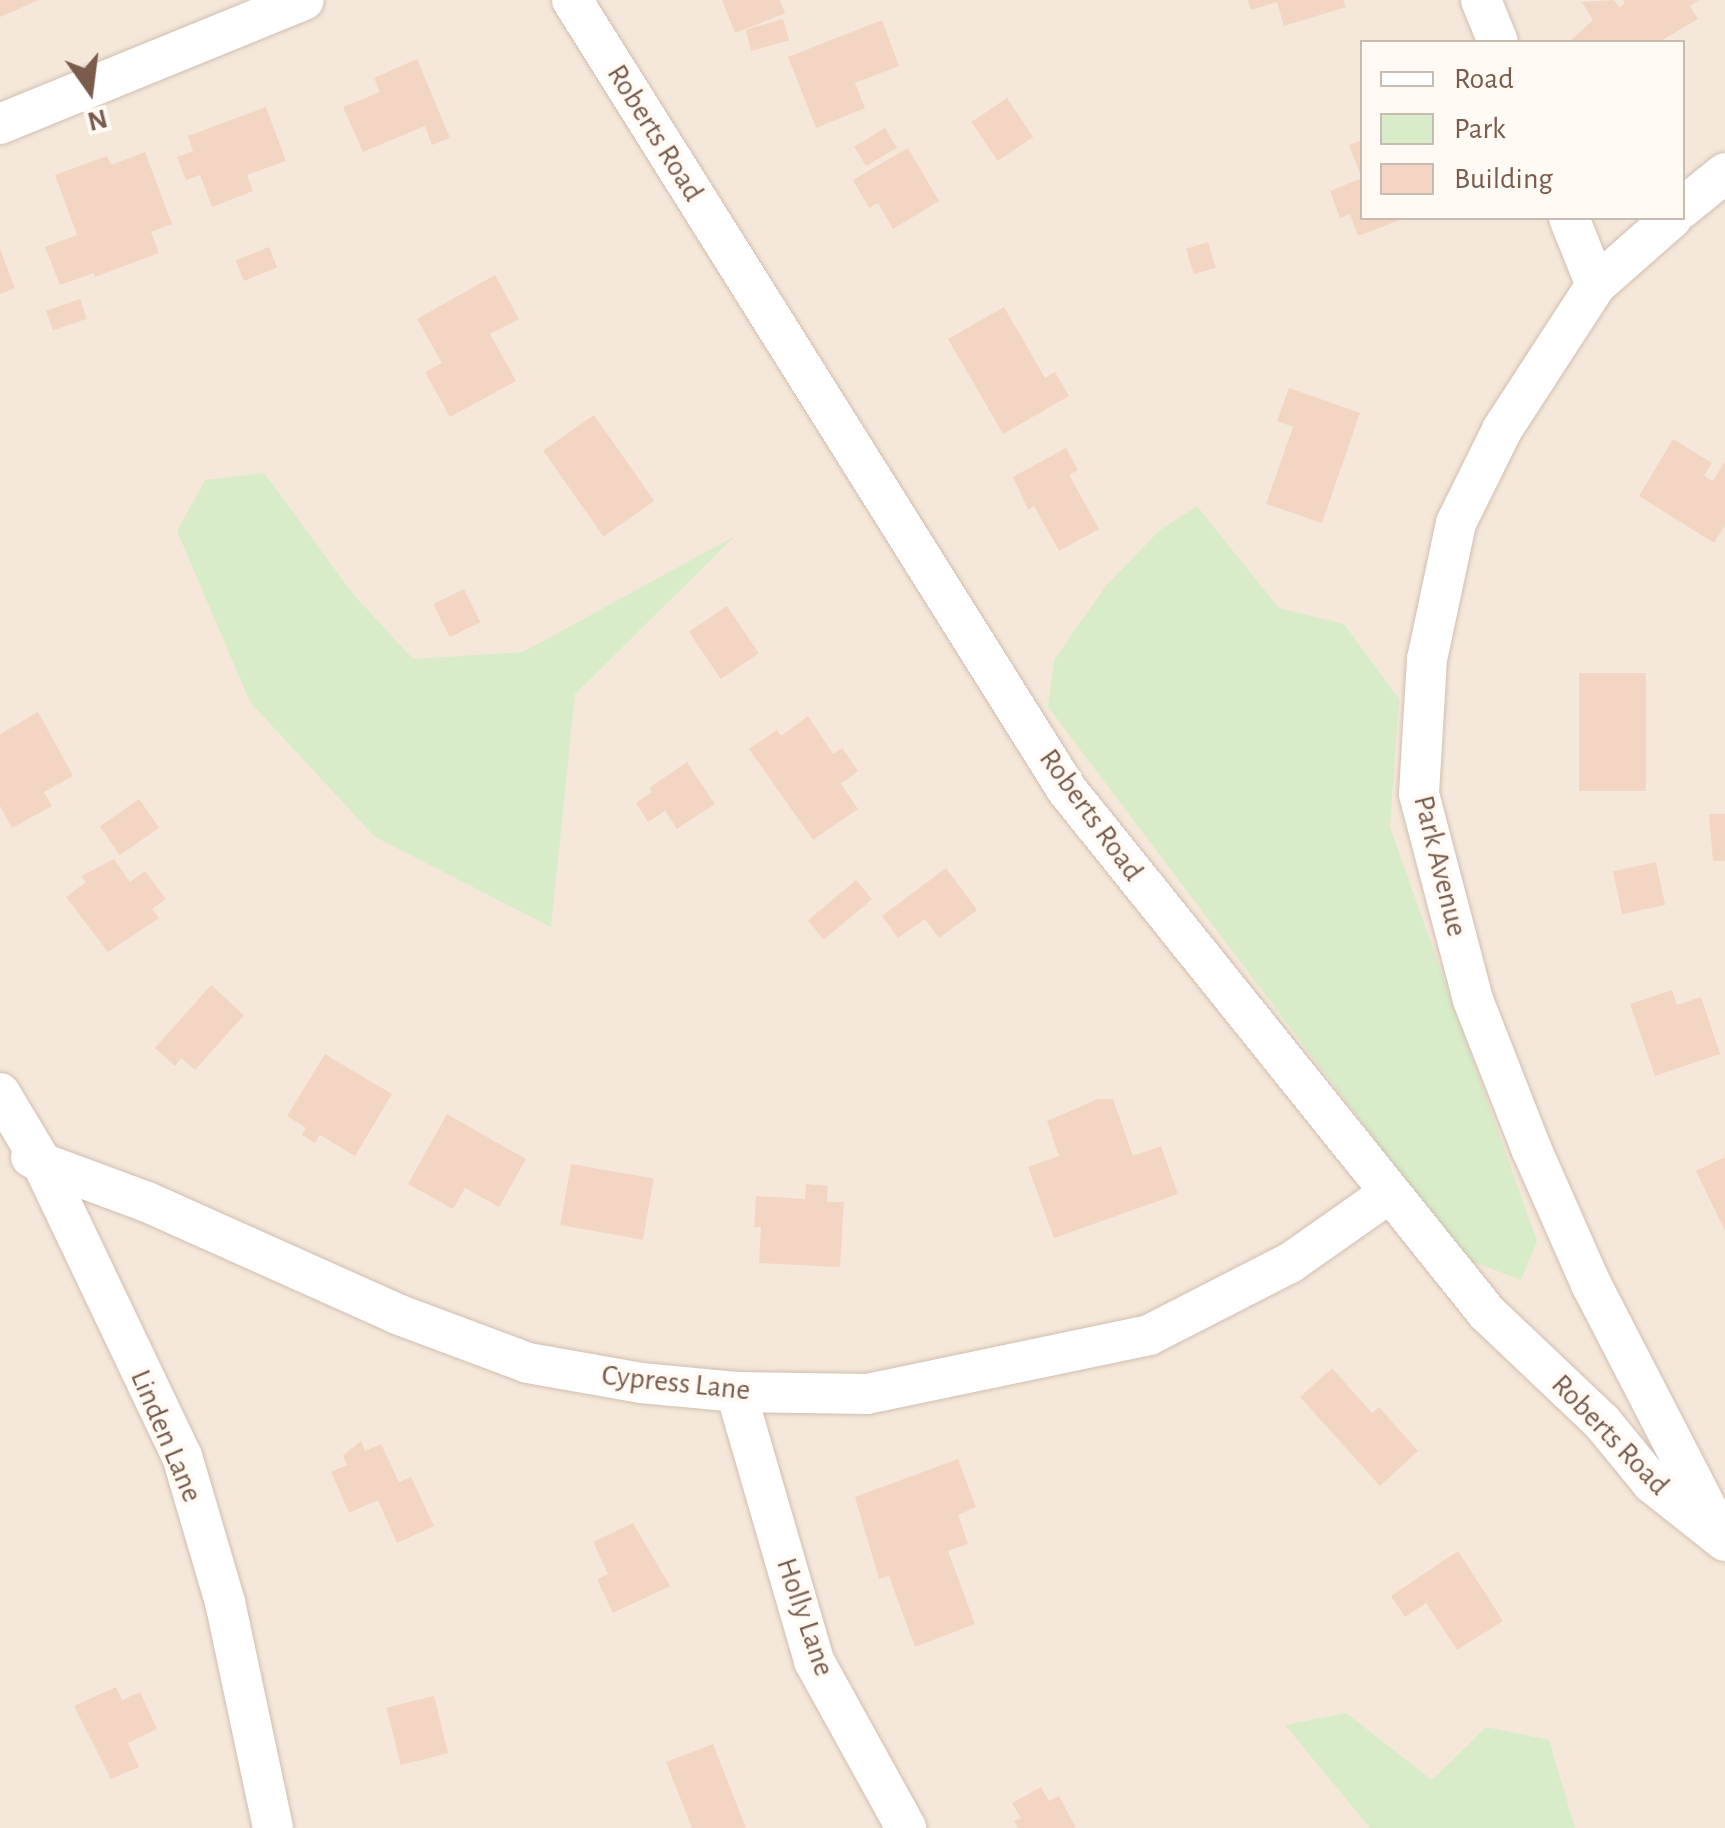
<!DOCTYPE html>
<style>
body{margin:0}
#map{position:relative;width:1725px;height:1828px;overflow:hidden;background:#fdf6ec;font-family:"Alegreya Sans",sans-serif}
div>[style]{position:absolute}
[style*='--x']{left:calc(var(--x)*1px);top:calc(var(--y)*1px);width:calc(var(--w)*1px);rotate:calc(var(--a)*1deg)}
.residential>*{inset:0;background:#f5e8da}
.green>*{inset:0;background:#d8ecc9}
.building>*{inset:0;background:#f3d5c3;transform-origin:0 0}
.roads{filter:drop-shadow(0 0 2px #d1beb0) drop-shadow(0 0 2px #d1beb0)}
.street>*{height:40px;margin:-20px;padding:0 20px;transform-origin:20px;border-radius:20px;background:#fff}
span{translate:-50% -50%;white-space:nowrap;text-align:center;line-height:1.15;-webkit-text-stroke:8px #fffaf3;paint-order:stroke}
.street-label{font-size:30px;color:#7a5c4d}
.legend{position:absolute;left:1360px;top:40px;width:325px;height:180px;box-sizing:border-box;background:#fffaf3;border:2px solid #cabbb1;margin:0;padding:12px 18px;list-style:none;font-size:30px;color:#7a5c4d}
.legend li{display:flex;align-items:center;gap:20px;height:50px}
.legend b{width:50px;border:2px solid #cabbb1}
.north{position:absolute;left:40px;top:40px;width:100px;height:100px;-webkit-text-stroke:8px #fffaf3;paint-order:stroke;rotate:166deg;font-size:28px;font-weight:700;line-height:40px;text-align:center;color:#7a5c4d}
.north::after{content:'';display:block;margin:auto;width:35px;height:45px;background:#7a5c4d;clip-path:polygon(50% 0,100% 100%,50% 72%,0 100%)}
</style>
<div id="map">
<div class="residential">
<div style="clip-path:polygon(evenodd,0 0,1725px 0,1725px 1828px,0 1828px,0 0,1362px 42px,1682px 42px,1682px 218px,1362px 218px,1362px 42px)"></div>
</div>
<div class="green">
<div style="clip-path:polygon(264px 473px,353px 594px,413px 659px,523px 652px,735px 536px,575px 694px,551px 927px,375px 837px,250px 702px,177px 531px,205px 480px)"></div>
<div style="clip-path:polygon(1197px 506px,1279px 608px,1344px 624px,1399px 699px,1390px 827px,1537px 1241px,1521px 1280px,1465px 1259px,1048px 707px,1054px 660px,1105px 587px,1160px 530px)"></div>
<div style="clip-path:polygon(1346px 1713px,1432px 1780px,1486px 1727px,1549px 1740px,1575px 1828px,1370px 1828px,1285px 1725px)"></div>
</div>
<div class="building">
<div style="clip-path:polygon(0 0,39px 0,0 17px)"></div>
<div style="clip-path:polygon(722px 0,780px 0,785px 13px,735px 33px)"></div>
<div style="clip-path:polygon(1248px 0,1343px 0,1346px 7px,1284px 26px,1277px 2px,1251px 10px)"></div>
<div style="clip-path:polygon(1614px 0,1619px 7px,1625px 4px,1623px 0,1699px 0,1690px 6px,1698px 19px,1659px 42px,1569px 42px,1593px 20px,1582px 2px)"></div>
<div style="left:783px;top:19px;width:22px;height:39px;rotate:74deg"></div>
<div style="clip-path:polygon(882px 20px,899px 66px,855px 83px,865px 108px,816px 128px,788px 57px)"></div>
<div style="clip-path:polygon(417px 59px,450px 138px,432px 145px,425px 126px,363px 152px,343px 107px,380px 92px,374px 78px)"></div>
<div style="left:1007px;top:98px;width:47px;height:43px;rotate:56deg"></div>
<div style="clip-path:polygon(266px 107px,286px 161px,247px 175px,253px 191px,212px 207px,200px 175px,186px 180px,177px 157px,193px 151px,188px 136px)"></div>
<div style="left:885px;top:128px;width:23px;height:36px;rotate:59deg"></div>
<div style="clip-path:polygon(1362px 140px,1362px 218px,1405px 218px,1358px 236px,1350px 214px,1340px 218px,1330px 191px,1362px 178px,1349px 145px)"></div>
<div style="clip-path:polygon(908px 148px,939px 201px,893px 229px,878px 203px,869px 208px,853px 180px)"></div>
<div style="clip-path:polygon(145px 152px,172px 224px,151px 232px,159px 253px,95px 277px,94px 273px,60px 285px,45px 247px,77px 235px,55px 175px,107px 156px,111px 165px)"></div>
<div style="left:1208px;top:242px;width:27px;height:23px;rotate:73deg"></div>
<div style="left:269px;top:247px;width:22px;height:36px;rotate:68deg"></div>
<div style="clip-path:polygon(0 249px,15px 288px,0 294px)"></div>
<div style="clip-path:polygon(495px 275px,519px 319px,490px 334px,516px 381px,450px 417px,425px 372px,442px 363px,417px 319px)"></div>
<div style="left:80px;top:299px;width:21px;height:36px;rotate:71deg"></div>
<div style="clip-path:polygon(1004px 307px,1045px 378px,1055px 372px,1069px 396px,1003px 434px,948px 339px)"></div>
<div style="clip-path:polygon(1289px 388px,1360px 413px,1322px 523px,1266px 504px,1293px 427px,1277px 421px)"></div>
<div style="left:594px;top:415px;width:105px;height:62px;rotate:55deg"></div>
<div style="clip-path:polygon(1673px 439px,1712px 463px,1704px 476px,1713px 481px,1725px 461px,1725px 525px,1714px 543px,1639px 496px)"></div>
<div style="clip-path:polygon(1066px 448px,1078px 470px,1069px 475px,1099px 529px,1059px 551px,1034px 506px,1028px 510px,1013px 477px)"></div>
<div style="left:464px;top:589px;width:37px;height:34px;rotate:64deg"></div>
<div style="left:727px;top:606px;width:57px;height:46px;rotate:56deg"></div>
<div style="left:1579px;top:673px;width:67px;height:118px"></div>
<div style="clip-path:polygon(38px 712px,73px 776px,44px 792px,52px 806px,12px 828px,0 806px,0 734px)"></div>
<div style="clip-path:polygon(808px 716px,833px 754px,842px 748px,858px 771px,841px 784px,858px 809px,813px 840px,749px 749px,777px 730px,781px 736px)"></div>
<div style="clip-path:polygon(687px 762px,715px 804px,677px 829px,665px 811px,648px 822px,636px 803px,652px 792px,649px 788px)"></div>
<div style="left:139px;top:799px;width:35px;height:48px;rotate:55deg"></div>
<div style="clip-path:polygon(1709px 814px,1725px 814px,1725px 861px,1713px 861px)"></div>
<div style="clip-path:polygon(114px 859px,130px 882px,145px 871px,166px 899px,152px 909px,159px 918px,108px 952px,66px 897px,86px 882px,81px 876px)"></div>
<div style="left:1656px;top:862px;width:44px;height:44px;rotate:78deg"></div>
<div style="clip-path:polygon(946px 868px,977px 910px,939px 938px,925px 919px,898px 938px,882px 916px)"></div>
<div style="left:856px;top:880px;width:25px;height:63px;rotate:50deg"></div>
<div style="clip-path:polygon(211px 985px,244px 1015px,195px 1070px,181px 1058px,175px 1066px,155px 1048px)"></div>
<div style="clip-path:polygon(1672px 990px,1677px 1005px,1701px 997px,1720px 1054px,1655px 1076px,1630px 1004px)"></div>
<div style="clip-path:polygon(325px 1054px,392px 1094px,355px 1156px,320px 1135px,315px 1143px,302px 1135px,306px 1128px,287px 1116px)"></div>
<div style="clip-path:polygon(1098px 1099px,1113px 1099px,1133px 1156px,1161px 1146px,1178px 1194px,1054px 1238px,1028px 1167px,1059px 1156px,1047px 1121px)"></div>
<div style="clip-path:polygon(447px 1114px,526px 1159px,499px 1207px,465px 1188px,453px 1209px,408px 1184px)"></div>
<div style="clip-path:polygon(1725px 1157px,1725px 1231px,1696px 1171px)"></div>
<div style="left:571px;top:1164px;width:84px;height:62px;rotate:10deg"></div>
<div style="clip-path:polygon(806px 1184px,828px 1186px,827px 1202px,844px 1202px,840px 1267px,759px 1263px,761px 1227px,754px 1227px,756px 1196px,805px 1199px)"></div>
<div style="clip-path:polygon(1332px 1368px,1372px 1413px,1379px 1407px,1418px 1451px,1380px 1486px,1300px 1397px)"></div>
<div style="clip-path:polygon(361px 1441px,365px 1451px,381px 1444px,399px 1482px,411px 1477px,434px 1526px,397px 1543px,378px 1500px,349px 1513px,331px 1472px,347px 1465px,343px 1455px)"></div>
<div style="clip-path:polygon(958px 1459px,976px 1507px,958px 1515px,968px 1544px,948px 1551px,975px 1624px,915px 1647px,889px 1576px,879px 1579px,855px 1497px)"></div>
<div style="clip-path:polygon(633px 1523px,670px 1586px,613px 1613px,597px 1579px,608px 1574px,593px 1542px)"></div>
<div style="clip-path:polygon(1458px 1551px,1503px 1621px,1457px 1650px,1426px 1603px,1405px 1617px,1391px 1596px)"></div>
<div style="clip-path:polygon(116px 1687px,122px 1700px,140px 1692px,157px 1729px,128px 1743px,139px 1767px,111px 1779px,74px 1706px)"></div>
<div style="left:434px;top:1696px;width:59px;height:49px;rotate:76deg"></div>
<div style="clip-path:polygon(713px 1744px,746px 1828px,692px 1828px,666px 1762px)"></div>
<div style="clip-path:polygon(1041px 1787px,1049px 1801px,1059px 1796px,1076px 1828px,1018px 1828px,1014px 1821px,1021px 1818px,1012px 1803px)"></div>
</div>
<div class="roads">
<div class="street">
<div style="--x:572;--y:0;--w:932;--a:57.93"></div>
<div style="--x:1067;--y:790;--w:671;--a:51.23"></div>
<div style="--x:1487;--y:1313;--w:158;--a:43.5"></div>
<div style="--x:1602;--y:1422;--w:79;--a:50.7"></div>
<div style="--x:1652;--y:1483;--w:93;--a:38.5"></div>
<div style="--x:1481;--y:0;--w:45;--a:68"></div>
<div style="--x:0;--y:124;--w:328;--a:-22.2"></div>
<div style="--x:1682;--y:208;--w:55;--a:-39.1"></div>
<div style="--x:1569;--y:218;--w:72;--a:68.1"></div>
<div style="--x:1672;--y:218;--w:101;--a:138.6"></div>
<div style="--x:1596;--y:285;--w:173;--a:123"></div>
<div style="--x:1502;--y:430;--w:104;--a:116.3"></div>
<div style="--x:1456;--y:523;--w:139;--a:102"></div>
<div style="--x:1427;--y:659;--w:135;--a:93.4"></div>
<div style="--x:1419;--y:794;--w:213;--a:75.3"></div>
<div style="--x:1473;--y:1000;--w:159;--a:68.6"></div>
<div style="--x:1531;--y:1148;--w:149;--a:66.2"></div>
<div style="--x:1591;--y:1284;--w:272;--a:62.7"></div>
<div style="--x:0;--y:1093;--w:82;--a:59"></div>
<div style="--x:42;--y:1163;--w:112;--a:20.4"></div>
<div style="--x:147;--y:1202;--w:274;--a:24.1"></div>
<div style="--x:397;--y:1314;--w:140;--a:20.5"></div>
<div style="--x:528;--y:1363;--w:115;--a:10"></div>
<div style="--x:641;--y:1383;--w:95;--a:5.4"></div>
<div style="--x:736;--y:1392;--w:131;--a:0.9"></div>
<div style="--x:867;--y:1394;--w:288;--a:-11.8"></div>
<div style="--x:1149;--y:1335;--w:158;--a:-27.1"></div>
<div style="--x:1290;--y:1263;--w:120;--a:-35.1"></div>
<div style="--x:31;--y:1157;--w:13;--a:29"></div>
<div style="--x:42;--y:1163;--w:325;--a:64.5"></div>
<div style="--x:182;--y:1456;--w:152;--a:73.6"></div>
<div style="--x:225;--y:1602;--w:231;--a:78"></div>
<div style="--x:736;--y:1392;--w:280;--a:73.8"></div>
<div style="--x:814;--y:1661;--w:191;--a:61.1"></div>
</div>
</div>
<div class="street-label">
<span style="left:655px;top:133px;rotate:58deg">Roberts Road</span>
<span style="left:1091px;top:815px;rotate:54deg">Roberts Road</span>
<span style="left:1440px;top:866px;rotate:76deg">Park Avenue</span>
<span style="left:676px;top:1383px;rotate:6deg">Cypress Lane</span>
<span style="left:1610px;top:1435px;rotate:46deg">Roberts Road</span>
<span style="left:166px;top:1436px;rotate:67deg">Linden Lane</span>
<span style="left:805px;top:1617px;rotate:71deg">Holly Lane</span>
</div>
<ul class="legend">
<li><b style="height:12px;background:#fff"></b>Road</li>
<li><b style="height:28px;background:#d8ecc9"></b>Park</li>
<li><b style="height:28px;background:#f3d5c3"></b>Building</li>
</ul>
<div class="north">N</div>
</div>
